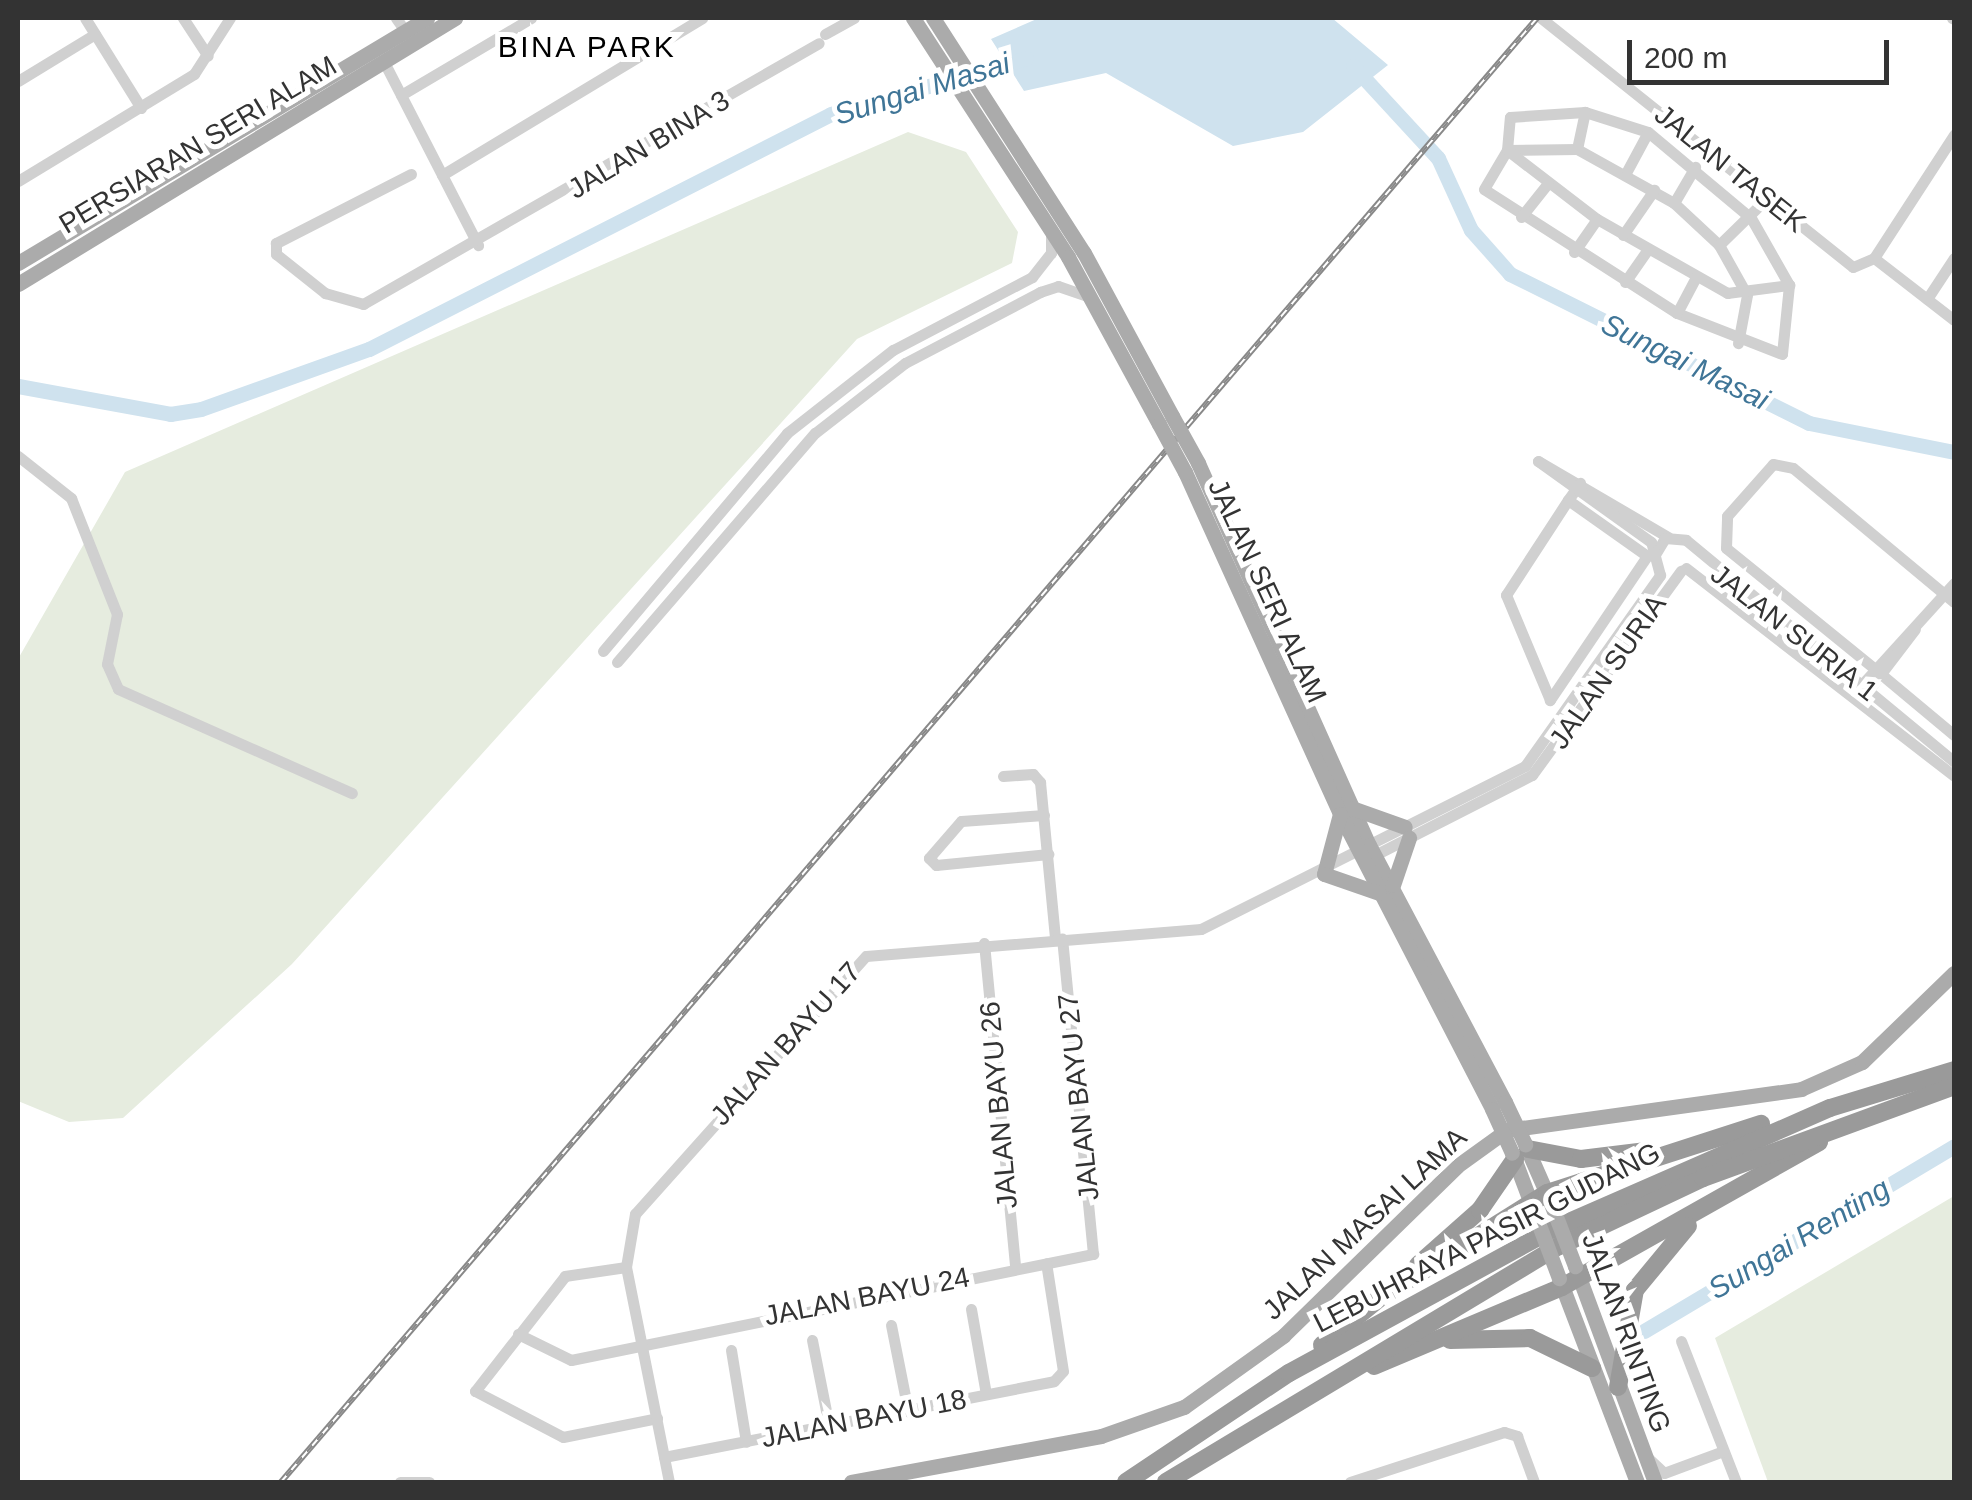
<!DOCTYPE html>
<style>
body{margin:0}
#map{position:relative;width:1972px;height:1500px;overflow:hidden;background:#fff;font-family:Arial,sans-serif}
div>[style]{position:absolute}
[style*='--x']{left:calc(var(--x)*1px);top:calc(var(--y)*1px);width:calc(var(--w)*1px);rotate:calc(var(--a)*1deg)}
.green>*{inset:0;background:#e6ecdf}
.water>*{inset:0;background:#cfe2ee}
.river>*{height:15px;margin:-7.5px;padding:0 7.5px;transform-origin:7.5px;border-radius:7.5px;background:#cfe2ee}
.minor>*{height:11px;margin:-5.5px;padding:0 5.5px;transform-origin:5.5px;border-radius:5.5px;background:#d0d0d0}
.major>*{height:15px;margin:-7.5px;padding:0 7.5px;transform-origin:7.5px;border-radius:7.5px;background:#ababab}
.highway>*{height:18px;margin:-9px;padding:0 9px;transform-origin:9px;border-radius:9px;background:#9a9a9a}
.rail>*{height:6px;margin-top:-3px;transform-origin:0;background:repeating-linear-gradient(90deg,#fff 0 8px,#888 0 16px);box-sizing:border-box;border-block:2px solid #888}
.major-bridge>*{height:15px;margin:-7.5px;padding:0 7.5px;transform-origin:7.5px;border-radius:7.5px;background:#ababab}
span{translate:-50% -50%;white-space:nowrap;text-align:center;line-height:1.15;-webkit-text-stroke:10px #fff;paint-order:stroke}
.street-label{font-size:28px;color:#333}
.neighbourhood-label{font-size:30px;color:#000;letter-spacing:2.5px}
.water-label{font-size:30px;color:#3f7597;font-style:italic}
.frame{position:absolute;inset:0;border:20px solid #333;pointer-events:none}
.scale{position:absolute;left:1627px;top:40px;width:262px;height:45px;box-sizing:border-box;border:5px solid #333;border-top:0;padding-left:12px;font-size:30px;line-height:35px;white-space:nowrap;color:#333;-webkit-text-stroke:8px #fff;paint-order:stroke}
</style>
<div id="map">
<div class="green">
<div style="clip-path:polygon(908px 132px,966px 152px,1018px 232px,1012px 263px,857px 339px,292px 964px,123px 1118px,69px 1122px,18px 1101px,18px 659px,125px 472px)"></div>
<div style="clip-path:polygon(1954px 1196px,1954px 1482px,1768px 1482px,1715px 1338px)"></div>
</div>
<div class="water">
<div style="clip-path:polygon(1039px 18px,1332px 18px,1388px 65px,1303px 132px,1233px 146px,1106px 73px,1024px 91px,991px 39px)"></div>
</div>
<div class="river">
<div style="--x:1353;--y:66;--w:125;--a:47.3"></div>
<div style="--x:1438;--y:158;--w:79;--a:65.4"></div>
<div style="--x:1471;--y:230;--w:59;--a:48.4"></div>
<div style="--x:1510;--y:274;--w:334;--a:26.5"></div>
<div style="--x:1809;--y:423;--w:148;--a:11.3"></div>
<div style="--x:18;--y:386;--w:155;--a:10.4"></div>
<div style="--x:170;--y:414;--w:31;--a:-9"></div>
<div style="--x:201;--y:409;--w:178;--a:-19.7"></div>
<div style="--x:369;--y:349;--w:518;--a:-26.96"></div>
<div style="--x:831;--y:114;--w:203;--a:-16"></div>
<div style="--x:1644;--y:1331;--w:361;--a:-30.8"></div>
</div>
<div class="minor">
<div style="--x:85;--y:18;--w:106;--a:58.1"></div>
<div style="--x:183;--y:18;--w:45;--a:56.7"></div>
<div style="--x:396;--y:18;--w:21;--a:55"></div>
<div style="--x:1541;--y:18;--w:399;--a:38.6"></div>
<div style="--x:1853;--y:267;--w:23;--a:-23"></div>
<div style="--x:1874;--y:258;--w:147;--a:-57"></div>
<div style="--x:1952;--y:18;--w:2;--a:27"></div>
<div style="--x:825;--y:34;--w:33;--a:-29"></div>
<div style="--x:384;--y:62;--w:206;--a:62.8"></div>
<div style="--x:18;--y:81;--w:90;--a:-31.4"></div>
<div style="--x:401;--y:95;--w:151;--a:-30.6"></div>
<div style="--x:1585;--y:112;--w:66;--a:17.6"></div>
<div style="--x:1648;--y:132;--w:134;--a:39.9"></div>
<div style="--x:1751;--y:218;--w:77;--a:60.4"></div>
<div style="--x:1789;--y:285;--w:69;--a:95.8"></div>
<div style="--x:1782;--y:354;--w:113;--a:-158.7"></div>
<div style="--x:1677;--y:313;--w:229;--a:-147.3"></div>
<div style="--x:1484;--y:189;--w:45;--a:-59.5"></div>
<div style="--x:1507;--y:150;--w:33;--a:-85"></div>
<div style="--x:1510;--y:117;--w:75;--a:-3.8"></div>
<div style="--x:1577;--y:149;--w:38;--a:-78"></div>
<div style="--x:1507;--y:150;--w:70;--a:-0.8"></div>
<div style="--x:1577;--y:149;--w:111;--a:29.1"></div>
<div style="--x:1674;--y:203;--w:62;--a:43"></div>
<div style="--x:1719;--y:245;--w:57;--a:60.8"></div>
<div style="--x:1747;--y:295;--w:49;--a:100.6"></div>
<div style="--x:1507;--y:150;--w:113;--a:37.5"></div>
<div style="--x:1597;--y:219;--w:150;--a:29.6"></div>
<div style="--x:1727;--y:293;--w:63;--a:-7.4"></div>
<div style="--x:1627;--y:171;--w:44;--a:-61.7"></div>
<div style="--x:411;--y:174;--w:152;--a:152.9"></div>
<div style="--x:276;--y:243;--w:11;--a:90"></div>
<div style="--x:276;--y:254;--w:63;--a:38.5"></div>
<div style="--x:325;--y:293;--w:40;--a:16"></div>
<div style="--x:363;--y:304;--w:525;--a:-29.79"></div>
<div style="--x:442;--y:175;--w:304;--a:-31.1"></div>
<div style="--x:18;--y:181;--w:206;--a:-31.3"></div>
<div style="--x:194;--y:74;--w:67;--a:-57.3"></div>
<div style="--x:1674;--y:203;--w:42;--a:-59.7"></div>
<div style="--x:1521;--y:217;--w:43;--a:-51.5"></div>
<div style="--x:1623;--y:235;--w:55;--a:-55.4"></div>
<div style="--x:1719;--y:245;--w:66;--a:-44.4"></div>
<div style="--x:1574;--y:252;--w:40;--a:-55.1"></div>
<div style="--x:1874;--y:258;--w:101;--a:37.8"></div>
<div style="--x:1625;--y:282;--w:40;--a:-55.1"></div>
<div style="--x:1927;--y:299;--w:49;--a:-56.6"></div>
<div style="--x:1677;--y:313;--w:41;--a:-62.2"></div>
<div style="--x:18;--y:456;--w:68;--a:38.4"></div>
<div style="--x:71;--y:498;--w:125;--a:68.4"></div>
<div style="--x:117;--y:614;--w:51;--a:101.3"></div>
<div style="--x:107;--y:664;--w:27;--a:66"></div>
<div style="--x:118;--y:689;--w:256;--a:24"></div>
<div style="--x:1538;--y:461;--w:151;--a:30.3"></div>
<div style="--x:1568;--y:500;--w:97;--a:35.3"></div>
<div style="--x:1647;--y:556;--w:174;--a:124"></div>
<div style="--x:1550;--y:700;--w:114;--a:-112.7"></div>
<div style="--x:1506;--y:595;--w:113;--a:-56.9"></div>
<div style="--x:1568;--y:500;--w:21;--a:-55"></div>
<div style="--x:1656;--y:553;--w:17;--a:-59"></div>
<div style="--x:1665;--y:538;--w:21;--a:5"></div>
<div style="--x:1686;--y:540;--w:348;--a:39.6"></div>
<div style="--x:1686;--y:568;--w:339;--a:37.8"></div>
<div style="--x:603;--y:651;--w:285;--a:-49.8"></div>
<div style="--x:787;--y:433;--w:135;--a:-38.1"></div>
<div style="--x:893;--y:350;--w:157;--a:-27.7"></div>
<div style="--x:1032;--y:277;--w:31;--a:-52"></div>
<div style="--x:1051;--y:253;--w:22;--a:-90"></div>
<div style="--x:617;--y:662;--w:303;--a:-49.2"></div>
<div style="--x:815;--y:433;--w:114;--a:-37.9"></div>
<div style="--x:905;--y:363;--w:153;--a:-27.7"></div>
<div style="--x:1040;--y:292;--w:19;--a:-18"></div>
<div style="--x:1058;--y:286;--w:31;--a:19"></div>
<div style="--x:1875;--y:669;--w:192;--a:-140.9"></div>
<div style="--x:1726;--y:548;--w:32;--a:-88"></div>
<div style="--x:1727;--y:516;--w:69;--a:-48.5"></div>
<div style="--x:1773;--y:464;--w:20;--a:11"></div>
<div style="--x:1793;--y:468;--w:209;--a:39.8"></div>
<div style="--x:1882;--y:675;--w:94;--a:39.8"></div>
<div style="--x:1857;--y:690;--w:144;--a:-47.8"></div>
<div style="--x:1864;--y:696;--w:84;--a:-52.7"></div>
<div style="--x:1003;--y:776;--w:30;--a:-4"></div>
<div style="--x:1033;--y:774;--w:11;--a:49"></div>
<div style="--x:1040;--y:782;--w:158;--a:84.5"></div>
<div style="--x:1044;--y:815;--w:83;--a:175.9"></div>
<div style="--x:961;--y:821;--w:49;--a:130.9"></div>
<div style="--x:929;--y:858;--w:10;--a:45"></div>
<div style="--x:936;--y:865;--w:113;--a:-5.6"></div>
<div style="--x:1369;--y:858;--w:183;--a:-27"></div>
<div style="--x:1532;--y:775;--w:253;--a:-53.9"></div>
<div style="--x:984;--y:943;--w:325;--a:84.5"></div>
<div style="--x:626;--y:1267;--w:62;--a:171.6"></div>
<div style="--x:565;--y:1276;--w:146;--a:128"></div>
<div style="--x:475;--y:1391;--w:99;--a:27.6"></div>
<div style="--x:563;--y:1437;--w:96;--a:-11.4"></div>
<div style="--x:971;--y:1309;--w:86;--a:80"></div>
<div style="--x:891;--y:1325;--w:88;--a:78.8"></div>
<div style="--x:518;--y:1334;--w:59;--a:26.1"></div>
<div style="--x:571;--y:1360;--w:533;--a:-11.48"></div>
<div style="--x:1093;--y:1254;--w:317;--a:-95.6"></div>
<div style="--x:812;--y:1340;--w:88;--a:78.8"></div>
<div style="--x:1681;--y:1341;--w:151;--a:68.7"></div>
<div style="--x:731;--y:1350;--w:93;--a:80.7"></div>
<div style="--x:664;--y:1457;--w:397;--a:-11"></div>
<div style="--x:1054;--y:1381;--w:13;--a:-48"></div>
<div style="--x:1063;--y:1371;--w:109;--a:-98.9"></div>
<div style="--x:1647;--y:1457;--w:23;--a:43"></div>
<div style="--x:1664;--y:1473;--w:63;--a:-20.4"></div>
<div style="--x:400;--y:1482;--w:29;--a:0"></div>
<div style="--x:669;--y:1482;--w:219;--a:-101.3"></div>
<div style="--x:626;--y:1267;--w:54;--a:-80.4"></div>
<div style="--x:635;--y:1214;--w:346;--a:-48.2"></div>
<div style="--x:866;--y:956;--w:336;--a:-4.6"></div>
<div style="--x:1201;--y:929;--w:363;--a:-26.7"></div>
<div style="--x:1525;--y:766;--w:234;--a:-54.7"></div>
<div style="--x:1660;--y:575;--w:34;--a:-105"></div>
<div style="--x:1651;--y:542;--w:139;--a:-144.4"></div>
<div style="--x:1350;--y:1482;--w:162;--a:-18"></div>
<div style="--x:1504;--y:1432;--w:14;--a:17"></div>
<div style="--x:1517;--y:1436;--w:49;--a:69.7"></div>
</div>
<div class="major">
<div style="--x:913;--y:18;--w:285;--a:57"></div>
<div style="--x:1068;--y:257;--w:190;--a:61.4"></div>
<div style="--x:933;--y:18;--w:279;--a:57.3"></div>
<div style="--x:1084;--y:253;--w:185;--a:61.6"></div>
<div style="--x:18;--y:263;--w:477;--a:-30.9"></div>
<div style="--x:18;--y:284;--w:512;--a:-31.33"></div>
<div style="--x:1198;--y:463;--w:419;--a:65.9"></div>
<div style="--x:1369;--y:845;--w:291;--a:62.1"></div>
<div style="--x:1185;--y:472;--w:375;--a:65.6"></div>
<div style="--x:1340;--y:814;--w:332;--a:62.7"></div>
<div style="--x:1352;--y:808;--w:56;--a:19.7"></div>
<div style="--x:1340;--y:814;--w:62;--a:104.9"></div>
<div style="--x:1324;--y:874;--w:58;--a:19.1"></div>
<div style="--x:1393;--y:885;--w:50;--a:-71.2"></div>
<div style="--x:1525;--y:1144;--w:62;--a:66.3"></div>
<div style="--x:1512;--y:1153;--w:60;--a:69.4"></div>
<div style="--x:1575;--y:1266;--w:230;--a:69.7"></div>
<div style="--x:1559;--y:1278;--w:218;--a:69.1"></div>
<div style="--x:851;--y:1482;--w:254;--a:-10.4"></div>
<div style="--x:1101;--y:1436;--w:88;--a:-19.3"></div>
<div style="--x:1184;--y:1407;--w:122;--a:-35.6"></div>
<div style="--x:1283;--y:1336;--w:243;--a:-44.3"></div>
<div style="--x:1457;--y:1166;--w:62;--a:-35.8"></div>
<div style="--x:1507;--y:1130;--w:297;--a:-7.9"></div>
<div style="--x:1801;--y:1089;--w:67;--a:-23.9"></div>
<div style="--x:1862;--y:1062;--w:128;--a:-44.1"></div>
</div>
<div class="highway">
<div style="--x:1528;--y:1149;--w:54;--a:10.7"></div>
<div style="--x:1581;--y:1159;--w:64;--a:-7.1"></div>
<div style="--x:1418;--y:1265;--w:83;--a:-41.6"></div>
<div style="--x:1480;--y:1210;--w:62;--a:-55.5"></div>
<div style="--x:1378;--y:1299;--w:199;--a:-32.1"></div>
<div style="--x:1547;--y:1193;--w:225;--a:-17.9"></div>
<div style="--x:1450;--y:1340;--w:80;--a:-1.4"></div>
<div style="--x:1530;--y:1338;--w:69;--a:25.8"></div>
<div style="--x:1322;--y:1345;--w:84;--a:-39.2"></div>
<div style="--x:1374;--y:1366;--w:204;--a:-22.8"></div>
<div style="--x:1562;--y:1287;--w:295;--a:-29.4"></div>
<div style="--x:1618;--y:1387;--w:98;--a:-80.1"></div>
<div style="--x:1635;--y:1290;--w:83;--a:-50.4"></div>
<div style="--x:1126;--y:1482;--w:196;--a:-33.8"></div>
<div style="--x:1289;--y:1373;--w:301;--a:-28.6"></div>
<div style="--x:1553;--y:1229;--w:302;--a:-23.6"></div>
<div style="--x:1830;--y:1108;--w:130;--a:-17"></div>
<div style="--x:1166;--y:1482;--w:458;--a:-31"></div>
<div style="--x:1559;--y:1246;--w:159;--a:-25.3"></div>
<div style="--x:1703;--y:1178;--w:267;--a:-20.1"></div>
</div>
<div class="rail">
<div style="--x:281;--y:1482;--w:1929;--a:-49.37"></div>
</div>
<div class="major-bridge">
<div style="--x:1172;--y:416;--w:54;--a:61"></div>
<div style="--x:1159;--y:424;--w:55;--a:61.6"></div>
<div style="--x:1505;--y:1102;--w:47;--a:64.5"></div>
<div style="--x:1492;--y:1109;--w:48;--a:65.6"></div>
<div style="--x:1550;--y:1201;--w:70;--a:69"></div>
<div style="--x:1533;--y:1209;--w:74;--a:69.4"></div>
</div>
<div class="street-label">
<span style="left:198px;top:145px;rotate:-31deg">PERSIARAN SERI ALAM</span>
<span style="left:649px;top:145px;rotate:-31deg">JALAN BINA 3</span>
<span style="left:1730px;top:169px;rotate:39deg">JALAN TASEK</span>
<span style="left:1267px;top:591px;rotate:65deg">JALAN SERI ALAM</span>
<span style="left:1794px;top:633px;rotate:38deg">JALAN SURIA 1</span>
<span style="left:1608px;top:672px;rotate:-55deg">JALAN SURIA</span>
<span style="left:786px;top:1044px;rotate:-48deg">JALAN BAYU 17</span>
<span style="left:1079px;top:1097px;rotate:-96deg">JALAN BAYU 27</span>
<span style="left:999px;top:1105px;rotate:-95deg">JALAN BAYU 26</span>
<span style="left:1365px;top:1224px;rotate:-43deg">JALAN MASAI LAMA</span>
<span style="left:1487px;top:1238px;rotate:-27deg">LEBUHRAYA PASIR GUDANG</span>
<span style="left:867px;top:1297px;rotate:-11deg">JALAN BAYU 24</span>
<span style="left:1626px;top:1333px;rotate:70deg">JALAN RINTING</span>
<span style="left:864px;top:1419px;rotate:-11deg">JALAN BAYU 18</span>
</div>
<div class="neighbourhood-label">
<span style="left:587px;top:47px">BINA PARK</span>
</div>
<div class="water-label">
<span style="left:922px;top:89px;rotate:-17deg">Sungai Masai</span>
<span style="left:1685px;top:362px;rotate:26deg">Sungai Masai</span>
<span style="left:1799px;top:1239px;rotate:-31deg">Sungai Renting</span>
</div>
<div class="frame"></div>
<div class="scale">200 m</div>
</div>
